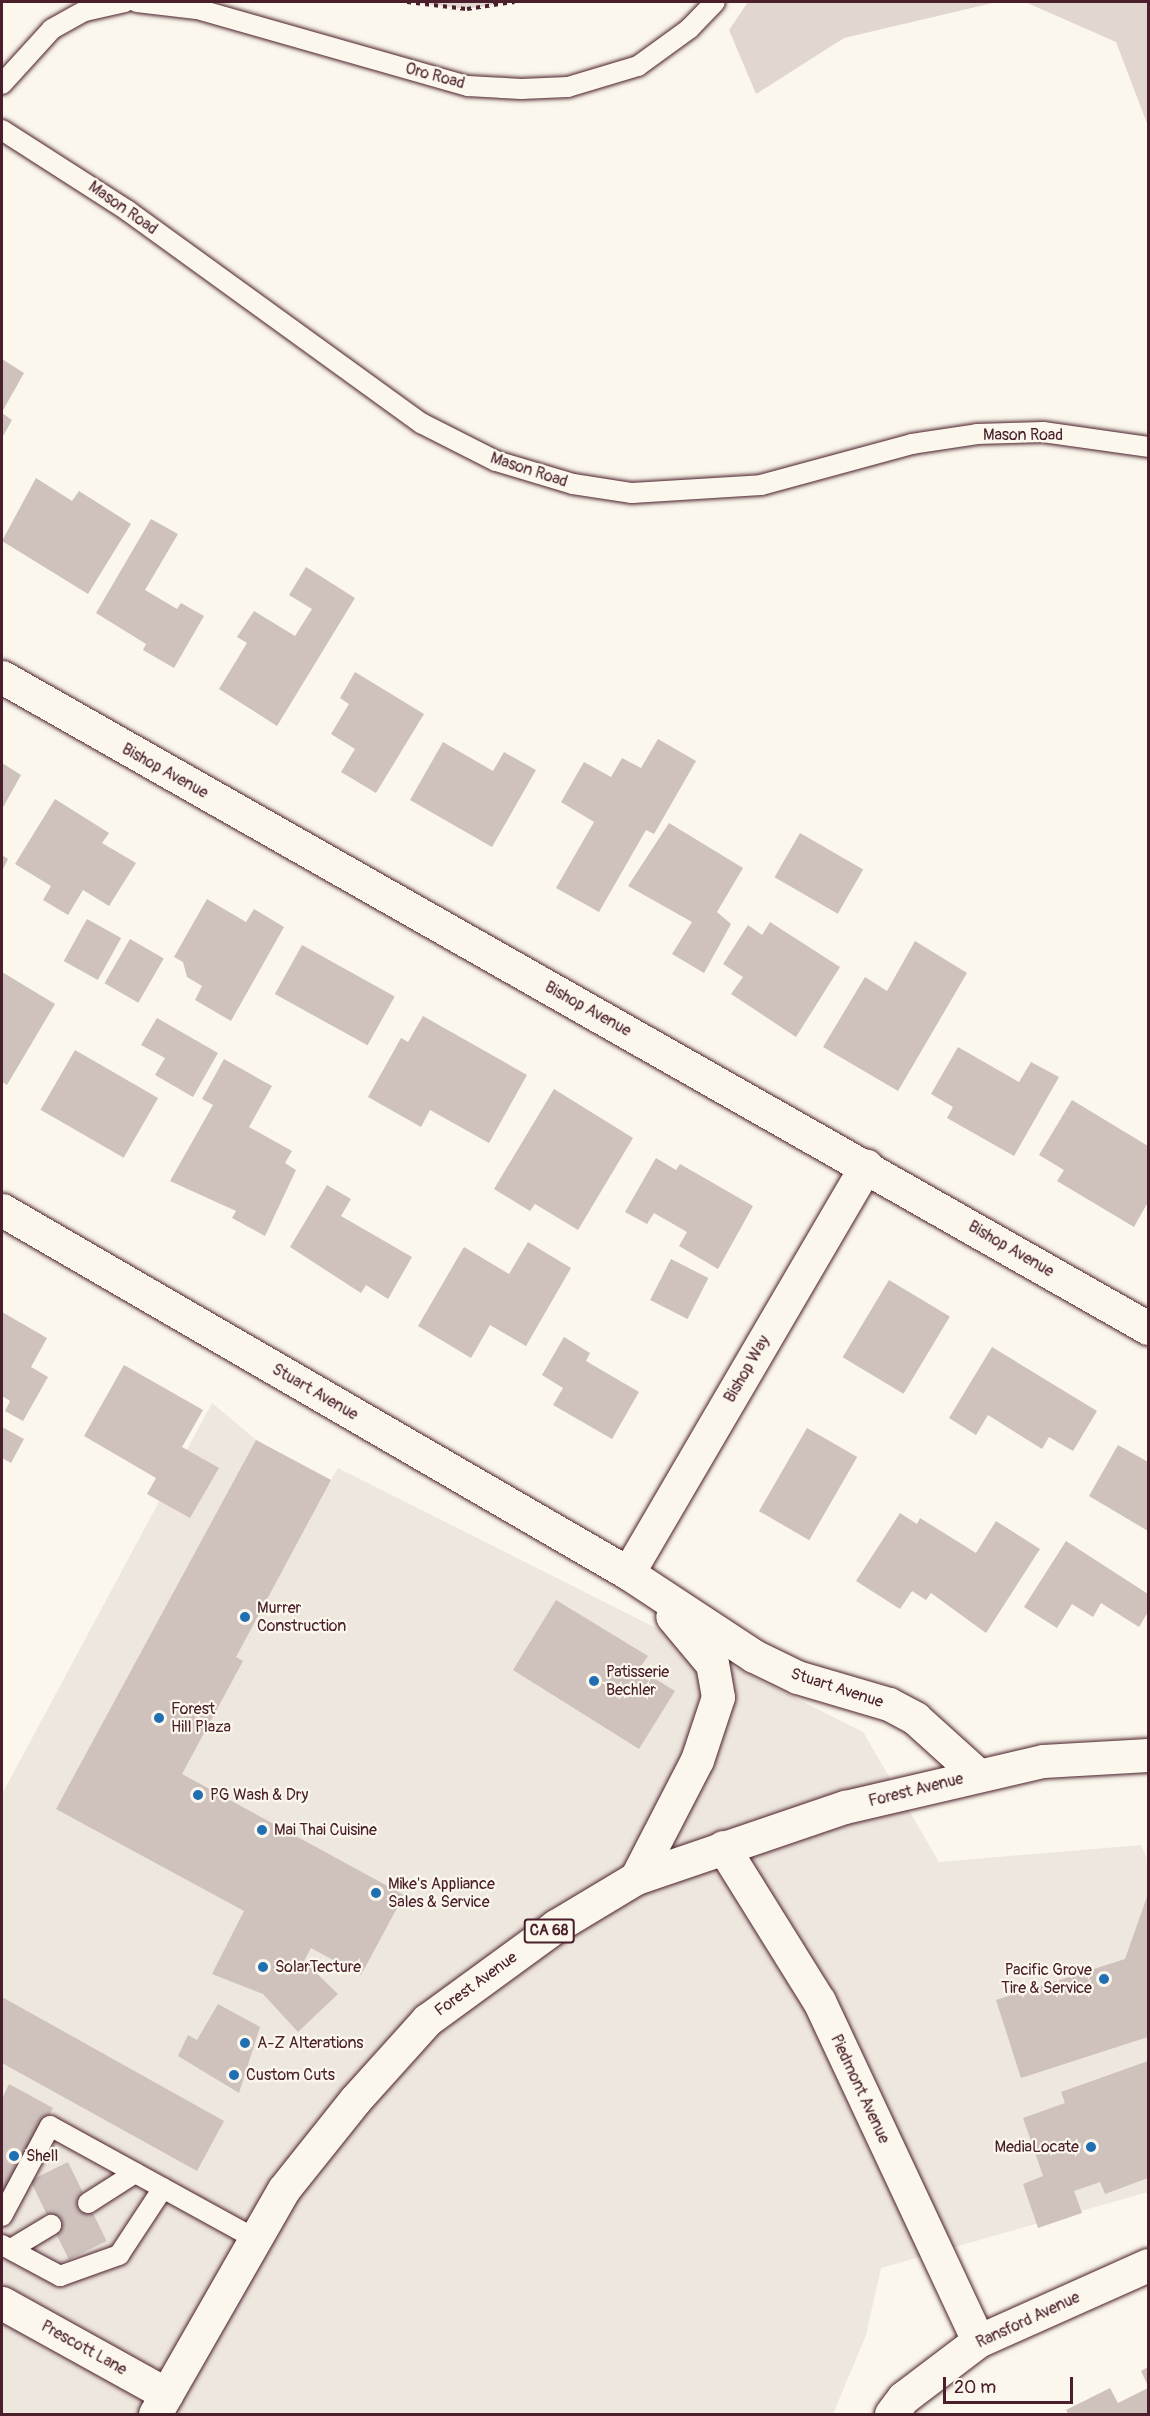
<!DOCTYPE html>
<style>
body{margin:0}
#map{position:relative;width:1150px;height:2416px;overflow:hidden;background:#fbf7ec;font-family:Pangolin,sans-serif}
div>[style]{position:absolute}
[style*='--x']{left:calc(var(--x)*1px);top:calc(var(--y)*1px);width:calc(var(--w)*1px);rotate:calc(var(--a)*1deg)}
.built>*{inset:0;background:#eee7de}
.green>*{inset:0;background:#e2d7d0}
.building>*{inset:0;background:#cfc2bc;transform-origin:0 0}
.path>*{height:4px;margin-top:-2px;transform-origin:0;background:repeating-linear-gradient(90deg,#4a1f2b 0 4.5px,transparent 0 9px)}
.roads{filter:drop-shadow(0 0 2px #4a1f2b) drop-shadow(0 0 2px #4a1f2b)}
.service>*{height:20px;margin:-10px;padding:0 10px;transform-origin:10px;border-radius:10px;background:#fbf7ec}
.minor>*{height:33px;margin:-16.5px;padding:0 16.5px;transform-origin:16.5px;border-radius:16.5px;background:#fbf7ec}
.tertiary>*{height:33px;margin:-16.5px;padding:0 16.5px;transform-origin:16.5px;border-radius:16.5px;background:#fbf7ec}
.primary>*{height:33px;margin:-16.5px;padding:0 16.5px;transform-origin:16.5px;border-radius:16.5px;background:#fbf7ec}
.dots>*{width:16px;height:16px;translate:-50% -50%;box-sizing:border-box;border:3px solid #fbf7ec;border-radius:50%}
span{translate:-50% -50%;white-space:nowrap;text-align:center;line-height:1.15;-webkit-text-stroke:4.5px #fbf7ec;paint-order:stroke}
.shield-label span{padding:2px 4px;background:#fbf7ec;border:2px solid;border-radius:4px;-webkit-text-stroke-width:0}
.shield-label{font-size:15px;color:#4a1f2b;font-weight:700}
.street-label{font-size:16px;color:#4a1f2b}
.poi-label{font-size:16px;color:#4a1f2b}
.left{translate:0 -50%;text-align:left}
.right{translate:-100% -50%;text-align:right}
.frame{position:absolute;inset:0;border:3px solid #4a1f2b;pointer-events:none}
.scale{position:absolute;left:943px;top:2377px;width:130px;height:27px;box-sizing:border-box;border:3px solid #4a1f2b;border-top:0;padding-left:8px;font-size:18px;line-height:21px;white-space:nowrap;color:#4a1f2b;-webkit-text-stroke:4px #fbf7ec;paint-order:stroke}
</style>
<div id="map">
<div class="built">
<div style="clip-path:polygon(212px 1403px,256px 1440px,331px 1480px,338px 1468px,863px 1732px,939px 1862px,1141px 1845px,1148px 1861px,1148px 2192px,881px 2268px,866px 2335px,833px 2414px,2px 2414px,2px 1794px)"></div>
</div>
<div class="green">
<div style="clip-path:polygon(407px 2px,514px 2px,467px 9px)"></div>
<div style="clip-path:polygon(748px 2px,997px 2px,844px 38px,756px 94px,729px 30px)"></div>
<div style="clip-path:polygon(1025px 2px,1148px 2px,1148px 126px,1116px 42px)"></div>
</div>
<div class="building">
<div style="clip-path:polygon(2px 359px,24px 373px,2px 412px)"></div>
<div style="clip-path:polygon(2px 413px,12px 420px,2px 438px)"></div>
<div style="clip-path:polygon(36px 478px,72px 501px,79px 491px,131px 524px,88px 594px,2px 541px)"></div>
<div style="clip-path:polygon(151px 519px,178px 534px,145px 590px,177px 609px,181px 603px,204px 616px,174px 668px,143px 650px,146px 644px,96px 613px)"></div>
<div style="clip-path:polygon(306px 567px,355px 598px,277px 726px,219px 689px,247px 643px,237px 637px,254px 611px,295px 636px,312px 609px,289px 595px)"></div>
<div style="clip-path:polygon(355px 672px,424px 714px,376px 793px,341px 772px,355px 749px,331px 734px,349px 704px,340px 698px)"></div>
<div style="clip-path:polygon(658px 739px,696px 761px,654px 834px,646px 830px,599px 912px,556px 888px,594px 822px,561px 802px,584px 762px,611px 777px,622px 758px,641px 768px)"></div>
<div style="clip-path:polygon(443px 742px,493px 771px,504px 752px,536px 770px,492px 847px,410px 800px)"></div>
<div style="clip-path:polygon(2px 763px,21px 775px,2px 809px)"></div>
<div style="clip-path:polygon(55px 799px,109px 833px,102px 843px,136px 863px,109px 906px,83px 890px,68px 915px,43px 900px,51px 886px,15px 864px)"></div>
<div style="clip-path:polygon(669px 823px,743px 868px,717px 912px,731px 924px,704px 973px,672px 954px,692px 922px,628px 886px)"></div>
<div style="left:800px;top:833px;width:73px;height:51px;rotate:30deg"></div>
<div style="clip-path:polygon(2px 855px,8px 859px,2px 871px)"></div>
<div style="clip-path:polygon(207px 899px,246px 922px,254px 909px,284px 927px,231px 1021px,195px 1000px,202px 986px,187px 977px,183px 962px,174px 957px)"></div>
<div style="left:87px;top:919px;width:39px;height:48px;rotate:29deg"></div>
<div style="clip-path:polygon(770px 922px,840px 967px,796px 1037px,731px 994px,743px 977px,723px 964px,748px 925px,762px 935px)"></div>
<div style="left:130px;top:939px;width:39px;height:51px;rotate:30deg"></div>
<div style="clip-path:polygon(915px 941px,967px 973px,898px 1091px,823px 1047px,865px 977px,887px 991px)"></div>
<div style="left:302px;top:945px;width:106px;height:56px;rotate:29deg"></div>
<div style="clip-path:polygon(2px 972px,55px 1004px,7px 1085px,2px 1082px)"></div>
<div style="clip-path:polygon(423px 1016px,527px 1075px,489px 1143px,430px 1110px,421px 1127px,368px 1097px,401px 1038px,408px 1042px)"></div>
<div style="clip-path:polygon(157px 1018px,218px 1053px,193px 1097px,155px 1075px,165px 1058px,141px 1045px)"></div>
<div style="clip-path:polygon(958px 1047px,1019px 1082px,1031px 1062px,1059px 1077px,1014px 1156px,947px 1118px,953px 1107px,931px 1094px)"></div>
<div style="left:75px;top:1050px;width:96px;height:69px;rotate:30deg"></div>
<div style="clip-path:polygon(224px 1059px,272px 1086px,249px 1127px,292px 1151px,285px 1163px,296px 1170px,265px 1236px,232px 1218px,236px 1211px,170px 1181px,213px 1105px,202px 1099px)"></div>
<div style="clip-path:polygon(554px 1089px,633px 1138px,578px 1230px,535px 1204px,530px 1211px,494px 1189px)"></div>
<div style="clip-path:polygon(1072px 1100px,1148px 1146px,1148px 1202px,1134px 1227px,1057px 1181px,1064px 1170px,1039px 1155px)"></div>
<div style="clip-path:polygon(656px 1158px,676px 1170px,680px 1164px,753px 1206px,718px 1269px,679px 1246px,687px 1232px,654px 1213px,647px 1224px,625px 1212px)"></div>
<div style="clip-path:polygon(327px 1185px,351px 1199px,341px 1216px,412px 1257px,388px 1299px,366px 1285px,361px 1293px,290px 1247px)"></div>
<div style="clip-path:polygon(528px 1242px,571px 1268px,526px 1346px,490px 1325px,471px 1358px,418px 1326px,464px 1247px,509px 1274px)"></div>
<div style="left:671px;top:1259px;width:42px;height:46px;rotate:27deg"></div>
<div style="left:889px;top:1280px;width:71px;height:90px;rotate:31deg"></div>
<div style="clip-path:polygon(2px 1312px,47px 1338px,31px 1367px,48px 1377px,23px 1421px,5px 1411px,10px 1401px,2px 1396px)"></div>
<div style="clip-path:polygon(564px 1337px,590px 1353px,586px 1361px,639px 1392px,612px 1439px,553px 1405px,563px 1388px,542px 1375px)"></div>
<div style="clip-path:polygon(992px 1347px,1097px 1411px,1073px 1451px,1049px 1437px,1042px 1449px,988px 1415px,976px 1435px,949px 1418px)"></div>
<div style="clip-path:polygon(124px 1365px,203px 1410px,182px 1447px,219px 1468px,190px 1518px,147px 1494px,156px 1478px,84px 1436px)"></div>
<div style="clip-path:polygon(2px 1427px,24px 1439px,11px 1463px,2px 1458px)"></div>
<div style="left:807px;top:1428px;width:58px;height:96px;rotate:30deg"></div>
<div style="clip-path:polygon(256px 1440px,331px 1480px,236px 1657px,243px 1661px,182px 1774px,404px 1895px,361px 1975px,311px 1948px,304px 1961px,338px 1994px,298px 2032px,263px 1994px,212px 1974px,244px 1911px,56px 1809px)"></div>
<div style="clip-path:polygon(1118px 1445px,1148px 1462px,1148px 1531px,1089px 1496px)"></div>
<div style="clip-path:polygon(900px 1513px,917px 1524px,920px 1518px,976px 1553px,996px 1521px,1040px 1549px,986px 1633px,931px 1593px,926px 1600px,912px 1591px,900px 1609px,856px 1581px)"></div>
<div style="clip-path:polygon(1066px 1541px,1148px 1594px,1148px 1612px,1139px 1627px,1101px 1603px,1093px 1617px,1072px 1604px,1057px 1628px,1024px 1607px)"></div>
<div style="clip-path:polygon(556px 1600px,648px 1656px,639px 1669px,675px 1691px,639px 1749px,513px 1670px)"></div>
<div style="clip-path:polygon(1148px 1894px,1148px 2037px,1021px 2078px,996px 2000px,1125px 1959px)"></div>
<div style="clip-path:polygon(2px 1997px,224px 2121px,197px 2171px,2px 2063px)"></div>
<div style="clip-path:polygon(218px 2004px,260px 2027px,239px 2093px,178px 2056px,188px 2035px,197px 2040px)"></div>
<div style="clip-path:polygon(1148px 2061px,1148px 2178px,1105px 2194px,1100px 2182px,1074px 2191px,1082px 2213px,1038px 2228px,1023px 2184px,1043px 2176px,1023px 2118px,1065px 2103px,1061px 2092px)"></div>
<div style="clip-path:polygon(9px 2084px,53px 2108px,2px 2203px,2px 2099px)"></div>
<div style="left:68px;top:2162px;width:88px;height:42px;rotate:64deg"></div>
<div style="clip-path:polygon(1148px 2367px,1148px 2386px,1141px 2371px)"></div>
<div style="clip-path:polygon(1110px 2388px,1118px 2403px,1148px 2388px,1148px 2414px,1068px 2414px,1066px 2410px)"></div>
</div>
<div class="path">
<div style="--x:407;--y:2;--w:60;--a:6.7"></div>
<div style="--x:467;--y:9;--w:48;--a:-8.5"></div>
</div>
<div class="roads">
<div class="service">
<div style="--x:137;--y:2;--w:60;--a:6.7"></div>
<div style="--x:197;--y:9;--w:282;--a:15.9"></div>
<div style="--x:468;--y:86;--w:53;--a:3.2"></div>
<div style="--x:521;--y:89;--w:47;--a:-2.4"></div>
<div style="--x:568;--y:87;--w:73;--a:-16.7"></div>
<div style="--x:638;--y:66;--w:63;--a:-36"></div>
<div style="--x:689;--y:29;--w:37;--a:-46"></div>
<div style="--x:2;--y:84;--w:74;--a:-47.7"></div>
<div style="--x:52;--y:29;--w:38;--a:-29"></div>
<div style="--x:85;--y:11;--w:41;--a:-12.7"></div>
<div style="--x:2;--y:130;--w:150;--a:32.7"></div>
<div style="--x:128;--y:211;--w:362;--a:35.9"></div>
<div style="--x:421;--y:423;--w:84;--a:26.9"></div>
<div style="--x:496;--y:461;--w:80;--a:16.6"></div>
<div style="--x:573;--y:484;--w:60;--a:8.7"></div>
<div style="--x:632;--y:493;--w:129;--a:-3.5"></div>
<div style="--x:761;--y:485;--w:156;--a:-15.2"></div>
<div style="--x:912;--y:444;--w:66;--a:-8.7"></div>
<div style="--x:977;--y:434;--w:66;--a:-1.7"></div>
<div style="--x:1043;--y:432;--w:106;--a:8.1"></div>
<div style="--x:88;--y:2203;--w:56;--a:-32.6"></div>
<div style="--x:2;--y:2216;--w:102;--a:-61.9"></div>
<div style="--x:50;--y:2126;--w:233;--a:28.8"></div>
<div style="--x:2;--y:2245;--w:66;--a:28.1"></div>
<div style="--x:60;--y:2276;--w:63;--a:-19.6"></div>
<div style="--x:119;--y:2255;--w:80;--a:-56.7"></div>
<div style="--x:11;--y:2249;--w:47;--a:-31"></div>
</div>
<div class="minor">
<div style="--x:2;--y:677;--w:1318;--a:29.6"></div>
<div style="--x:2;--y:1210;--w:724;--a:30.11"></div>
<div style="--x:628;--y:1573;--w:151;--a:33.4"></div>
<div style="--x:754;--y:1656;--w:48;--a:26"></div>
<div style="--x:797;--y:1677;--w:96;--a:16.4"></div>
<div style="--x:889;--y:1704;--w:30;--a:28"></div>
<div style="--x:915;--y:1718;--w:85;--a:42.1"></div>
<div style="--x:628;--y:1573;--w:472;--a:-59.7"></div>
<div style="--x:723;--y:1847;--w:181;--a:58.1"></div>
<div style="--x:819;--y:2001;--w:375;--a:64.9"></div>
<div style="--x:636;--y:1878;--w:133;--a:-62.7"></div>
<div style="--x:697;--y:1760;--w:66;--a:-71.6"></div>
<div style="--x:718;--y:1697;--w:34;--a:-100"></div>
<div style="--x:712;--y:1664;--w:62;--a:-129.8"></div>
<div style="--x:891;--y:2414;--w:20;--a:-53"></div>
<div style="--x:903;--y:2398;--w:94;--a:-37.2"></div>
<div style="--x:978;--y:2341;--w:186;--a:-24.1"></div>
</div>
<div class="tertiary">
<div style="--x:2;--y:2303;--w:188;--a:29"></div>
</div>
<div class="primary">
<div style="--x:155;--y:2414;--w:259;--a:-60.2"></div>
<div style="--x:284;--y:2189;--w:114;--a:-51.4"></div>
<div style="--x:355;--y:2100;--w:108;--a:-48"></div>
<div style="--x:427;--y:2020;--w:160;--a:-36.1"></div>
<div style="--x:556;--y:1926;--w:93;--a:-31"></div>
<div style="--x:636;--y:1878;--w:221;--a:-18.8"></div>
<div style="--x:845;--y:1807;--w:203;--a:-13.1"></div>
<div style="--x:1043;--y:1761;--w:105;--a:-3.3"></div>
</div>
</div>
<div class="dots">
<div style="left:245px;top:1617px;background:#1f6fb2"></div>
<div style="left:594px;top:1681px;background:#1f6fb2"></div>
<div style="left:159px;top:1718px;background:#1f6fb2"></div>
<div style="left:198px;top:1795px;background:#1f6fb2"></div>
<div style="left:262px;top:1830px;background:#1f6fb2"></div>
<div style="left:376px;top:1893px;background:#1f6fb2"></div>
<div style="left:263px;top:1967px;background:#1f6fb2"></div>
<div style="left:1104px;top:1979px;background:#1f6fb2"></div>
<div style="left:245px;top:2043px;background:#1f6fb2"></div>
<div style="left:234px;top:2075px;background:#1f6fb2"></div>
<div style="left:1091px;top:2147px;background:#1f6fb2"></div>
<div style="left:14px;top:2156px;background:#1f6fb2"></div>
</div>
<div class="shield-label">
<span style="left:549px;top:1931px">CA 68</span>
</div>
<div class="street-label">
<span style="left:435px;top:76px;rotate:15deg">Oro Road</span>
<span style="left:123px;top:208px;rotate:35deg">Mason Road</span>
<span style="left:1023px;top:435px">Mason Road</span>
<span style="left:529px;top:470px;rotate:18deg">Mason Road</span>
<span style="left:165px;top:771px;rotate:29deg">Bishop Avenue</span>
<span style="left:588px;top:1009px;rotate:29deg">Bishop Avenue</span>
<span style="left:1011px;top:1249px;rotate:30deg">Bishop Avenue</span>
<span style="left:747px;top:1369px;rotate:-60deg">Bishop Way</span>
<span style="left:315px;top:1392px;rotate:30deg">Stuart Avenue</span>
<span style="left:837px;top:1688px;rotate:18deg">Stuart Avenue</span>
<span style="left:916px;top:1790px;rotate:-14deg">Forest Avenue</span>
<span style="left:476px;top:1984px;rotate:-36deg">Forest Avenue</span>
<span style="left:860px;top:2089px;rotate:65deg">Piedmont Avenue</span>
<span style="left:1028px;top:2320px;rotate:-25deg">Ransford Avenue</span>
<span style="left:84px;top:2348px;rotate:29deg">Prescott Lane</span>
</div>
<div class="poi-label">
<span class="left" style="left:257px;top:1617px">Murrer<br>Construction</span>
<span class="left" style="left:606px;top:1681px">Patisserie<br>Bechler</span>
<span class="left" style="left:171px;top:1718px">Forest<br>Hill Plaza</span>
<span class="left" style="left:210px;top:1795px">PG Wash &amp; Dry</span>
<span class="left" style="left:274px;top:1830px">Mai Thai Cuisine</span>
<span class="left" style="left:388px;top:1893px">Mike's Appliance<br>Sales &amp; Service</span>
<span class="left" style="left:275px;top:1967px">SolarTecture</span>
<span class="right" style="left:1092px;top:1979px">Pacific Grove<br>Tire &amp; Service</span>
<span class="left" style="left:257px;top:2043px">A-Z Alterations</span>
<span class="left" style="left:246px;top:2075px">Custom Cuts</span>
<span class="right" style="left:1079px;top:2147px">MediaLocate</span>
<span class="left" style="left:26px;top:2156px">Shell</span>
</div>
<div class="frame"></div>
<div class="scale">20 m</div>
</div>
